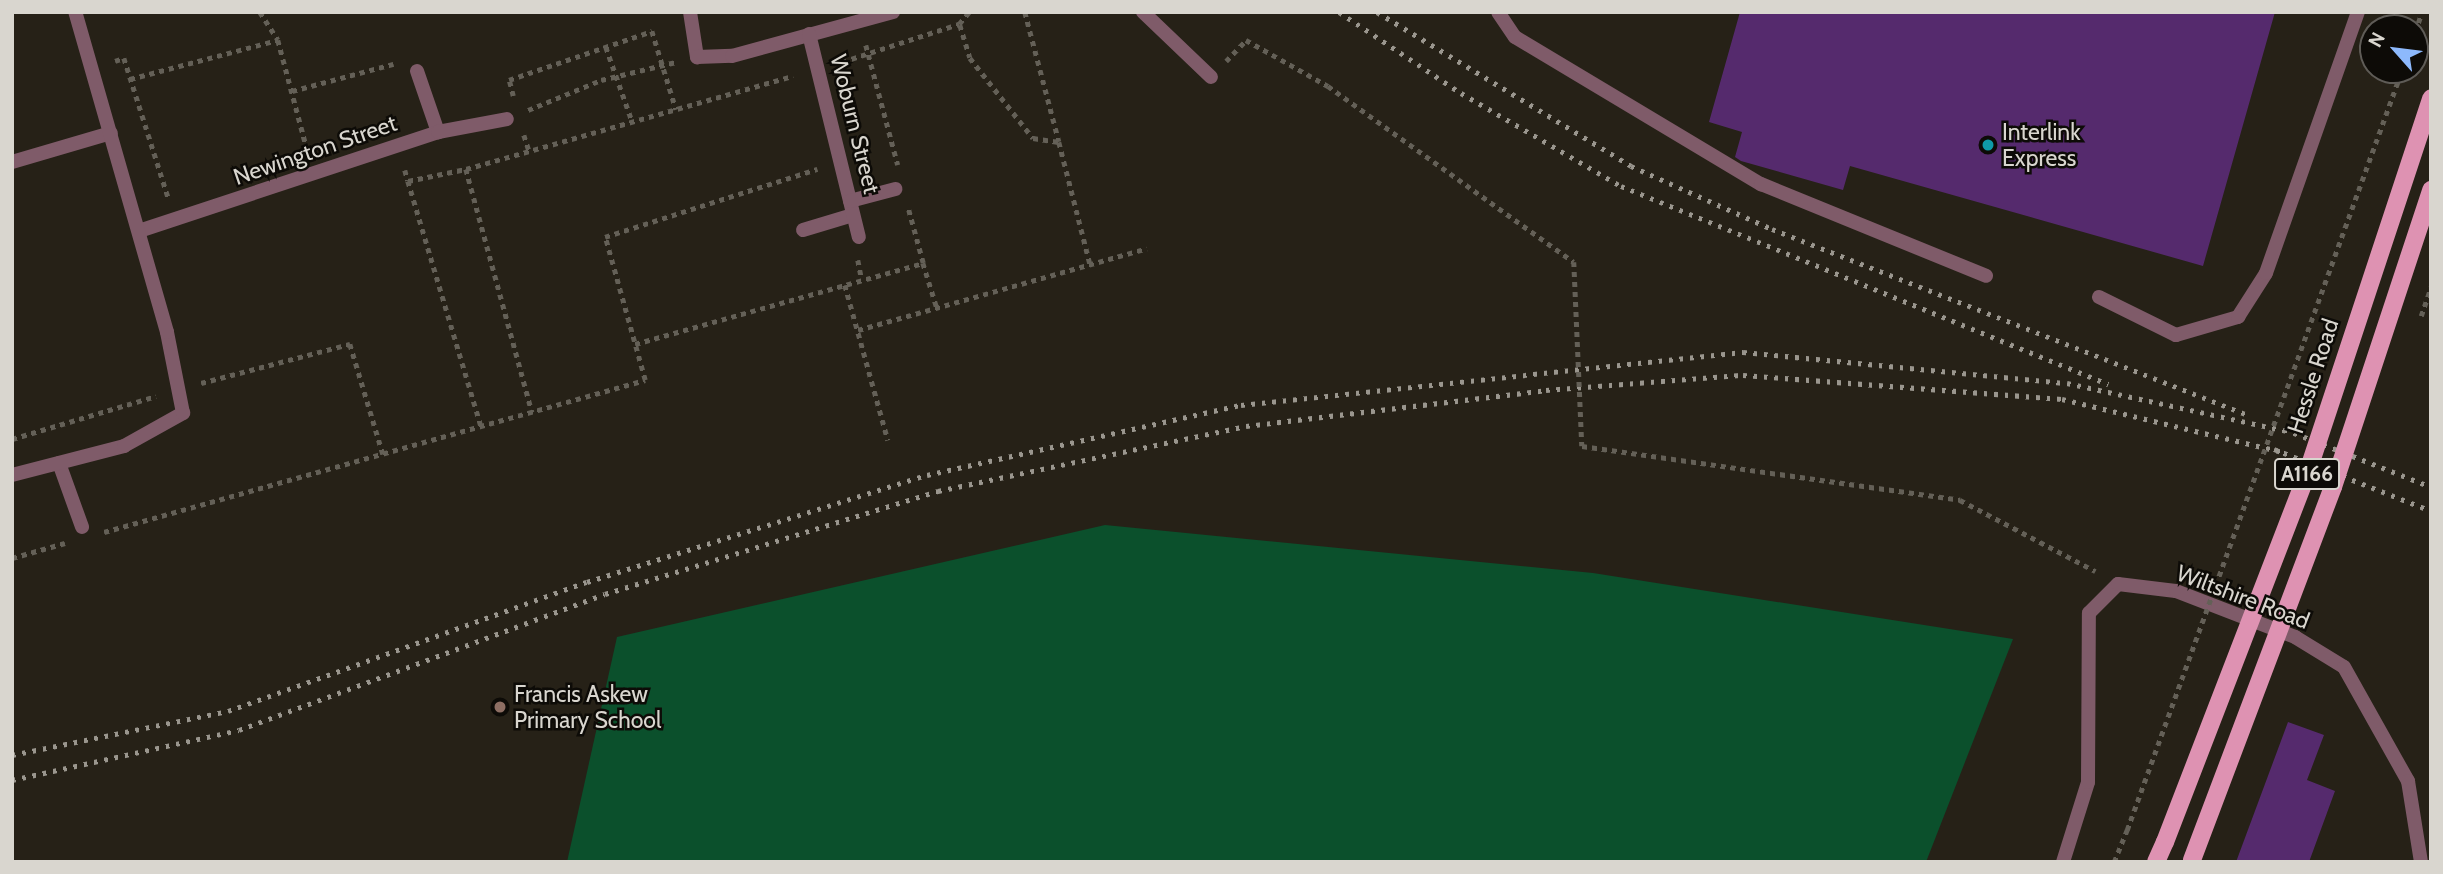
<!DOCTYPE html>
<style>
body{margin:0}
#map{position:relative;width:2443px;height:874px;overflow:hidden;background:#262117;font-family:Cabin,sans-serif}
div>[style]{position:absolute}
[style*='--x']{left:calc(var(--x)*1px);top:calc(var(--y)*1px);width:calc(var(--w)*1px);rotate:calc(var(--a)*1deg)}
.green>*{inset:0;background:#0b502c}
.building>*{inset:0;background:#552a6d}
.path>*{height:4.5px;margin-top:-2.25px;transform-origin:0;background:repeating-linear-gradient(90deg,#646057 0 5px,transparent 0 10px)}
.service>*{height:14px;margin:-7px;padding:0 7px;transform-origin:7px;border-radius:7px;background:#7f5b69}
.minor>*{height:14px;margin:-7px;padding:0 7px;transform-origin:7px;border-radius:7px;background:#7f5b69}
.primary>*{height:18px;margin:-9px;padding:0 9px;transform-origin:9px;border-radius:9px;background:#de92b2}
.rail>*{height:5px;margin-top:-2.5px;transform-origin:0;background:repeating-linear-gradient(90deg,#9a968e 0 3.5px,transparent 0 10.5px)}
.path-bridge>*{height:4.5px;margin-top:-2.25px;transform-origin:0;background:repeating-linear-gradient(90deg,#646057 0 5px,transparent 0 10px)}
.primary-bridge>*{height:18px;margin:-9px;padding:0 9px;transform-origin:9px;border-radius:9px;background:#de92b2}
.dots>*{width:19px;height:19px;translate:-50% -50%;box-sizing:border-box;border:4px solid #0d0b07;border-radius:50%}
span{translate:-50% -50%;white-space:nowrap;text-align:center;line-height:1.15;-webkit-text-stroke:5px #0d0b07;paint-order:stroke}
.shield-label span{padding:2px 5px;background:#0d0b07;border:2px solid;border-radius:5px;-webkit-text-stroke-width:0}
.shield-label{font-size:21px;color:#d9d6cf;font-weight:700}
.street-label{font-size:23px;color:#d9d6cf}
.poi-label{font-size:23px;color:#d9d6cf}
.left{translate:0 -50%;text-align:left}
.frame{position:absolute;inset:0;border:14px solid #d9d6cf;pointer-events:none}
.north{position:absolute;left:2359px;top:14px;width:70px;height:70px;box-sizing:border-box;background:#0d0b07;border:2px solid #5f5c57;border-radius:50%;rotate:298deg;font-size:19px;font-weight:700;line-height:28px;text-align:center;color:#d9d6cf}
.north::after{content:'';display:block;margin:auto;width:24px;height:32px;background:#8db9fc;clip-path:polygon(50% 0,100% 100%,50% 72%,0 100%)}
</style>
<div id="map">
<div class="green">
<div style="clip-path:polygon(1105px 525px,1593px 573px,2013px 639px,1926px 862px,567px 862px,617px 637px)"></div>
</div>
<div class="building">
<div style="clip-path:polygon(1740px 12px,2275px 12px,2203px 266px,1850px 166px,1843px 190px,1741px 161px,1735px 157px,1742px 132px,1709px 122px)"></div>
<div style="clip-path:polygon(2288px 722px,2324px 735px,2307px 780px,2335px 791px,2309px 862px,2236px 862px)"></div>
</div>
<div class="path">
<div style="--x:260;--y:12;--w:33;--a:57"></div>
<div style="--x:278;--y:40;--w:113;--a:75.1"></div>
<div style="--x:1025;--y:12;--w:134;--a:75.3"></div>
<div style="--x:1073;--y:12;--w:1;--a:0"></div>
<div style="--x:960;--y:25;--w:34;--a:73"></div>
<div style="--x:970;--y:58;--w:102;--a:51.8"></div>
<div style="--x:1033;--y:138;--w:26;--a:9"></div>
<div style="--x:1059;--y:142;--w:126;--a:75.7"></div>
<div style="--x:2415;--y:32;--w:21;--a:-71"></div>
<div style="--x:866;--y:45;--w:124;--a:75.1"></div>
<div style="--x:606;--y:47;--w:78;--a:70.6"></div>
<div style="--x:115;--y:61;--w:9;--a:-18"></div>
<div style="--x:124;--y:58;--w:146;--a:72.4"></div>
<div style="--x:1226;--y:61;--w:29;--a:-46"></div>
<div style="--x:1246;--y:40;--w:94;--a:29.3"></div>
<div style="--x:1328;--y:86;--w:302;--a:35.6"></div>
<div style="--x:842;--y:62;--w:123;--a:-18"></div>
<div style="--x:959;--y:24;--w:16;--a:-50"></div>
<div style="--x:130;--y:79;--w:153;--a:-14.8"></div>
<div style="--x:292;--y:91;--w:105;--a:-15"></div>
<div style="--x:513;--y:96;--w:16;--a:-104"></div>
<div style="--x:509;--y:80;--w:151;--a:-18.9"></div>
<div style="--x:652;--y:31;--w:82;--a:72.9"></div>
<div style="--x:528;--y:110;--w:79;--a:-22.3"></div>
<div style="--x:601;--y:80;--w:77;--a:-13.5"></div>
<div style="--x:524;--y:135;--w:16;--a:72"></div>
<div style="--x:466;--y:169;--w:252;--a:74.8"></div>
<div style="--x:405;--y:170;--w:11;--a:75"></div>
<div style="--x:408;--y:181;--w:59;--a:-11.7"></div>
<div style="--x:466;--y:169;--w:340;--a:-15.9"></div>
<div style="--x:408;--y:181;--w:256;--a:73.4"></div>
<div style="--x:858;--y:260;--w:20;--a:79"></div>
<div style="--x:923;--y:263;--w:47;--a:72.7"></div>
<div style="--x:845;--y:285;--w:161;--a:74.5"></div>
<div style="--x:858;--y:330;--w:300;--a:-15.8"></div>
<div style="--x:635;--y:344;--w:299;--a:-15.7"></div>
<div style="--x:923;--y:263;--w:57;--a:-105.3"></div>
<div style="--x:201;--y:383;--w:154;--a:-14.7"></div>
<div style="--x:350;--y:344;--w:115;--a:73.3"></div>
<div style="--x:12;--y:439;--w:150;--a:-16.6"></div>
<div style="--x:1582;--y:446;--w:382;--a:8.1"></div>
<div style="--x:1960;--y:500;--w:153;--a:27.7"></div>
<div style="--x:104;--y:532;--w:562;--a:-15.69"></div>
<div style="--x:645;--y:380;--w:148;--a:-105.6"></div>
<div style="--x:605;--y:237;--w:223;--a:-17.8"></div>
<div style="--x:12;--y:558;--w:55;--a:-15.8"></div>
<div style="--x:2114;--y:862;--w:35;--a:-68"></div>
</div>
<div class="service">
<div style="--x:1498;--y:12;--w:30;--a:56"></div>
<div style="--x:1515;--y:37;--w:287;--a:30.9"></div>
<div style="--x:1761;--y:184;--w:243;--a:22.2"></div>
<div style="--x:803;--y:230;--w:52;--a:-16.7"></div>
<div style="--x:2099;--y:297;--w:86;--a:26.3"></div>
<div style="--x:2176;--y:335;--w:65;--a:-16.2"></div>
<div style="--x:2238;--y:317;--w:52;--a:-57.5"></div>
<div style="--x:2266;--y:273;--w:277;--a:-70.6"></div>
</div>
<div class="minor">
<div style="--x:690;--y:12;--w:46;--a:81.2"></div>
<div style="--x:697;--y:57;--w:35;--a:-2"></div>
<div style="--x:732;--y:56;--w:167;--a:-15.3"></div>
<div style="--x:1143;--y:12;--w:94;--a:43.7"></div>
<div style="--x:809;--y:34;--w:209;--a:76.2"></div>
<div style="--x:417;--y:71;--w:65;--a:71"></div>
<div style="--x:12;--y:162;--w:103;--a:-16.3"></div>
<div style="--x:850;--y:201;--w:47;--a:-14.9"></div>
<div style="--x:139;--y:231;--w:315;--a:-18.3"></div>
<div style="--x:438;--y:132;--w:70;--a:-10.7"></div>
<div style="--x:59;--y:463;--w:68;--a:70.2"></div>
<div style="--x:12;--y:475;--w:116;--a:-14.5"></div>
<div style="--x:124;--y:446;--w:68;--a:-29.2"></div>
<div style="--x:183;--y:413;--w:83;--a:-101.2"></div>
<div style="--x:167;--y:332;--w:333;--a:-106"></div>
<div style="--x:2063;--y:862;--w:84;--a:-72.6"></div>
<div style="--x:2088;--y:782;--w:169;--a:-89.7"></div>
<div style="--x:2089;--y:613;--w:41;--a:-45"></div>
<div style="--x:2118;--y:584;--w:58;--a:6.9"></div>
<div style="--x:2176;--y:591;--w:128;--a:21.1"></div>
<div style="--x:2295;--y:637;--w:57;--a:31.5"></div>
<div style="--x:2344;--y:667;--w:131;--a:60.7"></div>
<div style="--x:2408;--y:781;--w:82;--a:80.9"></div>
</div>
<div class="primary">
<div style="--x:2156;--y:862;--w:22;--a:-66"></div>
</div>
<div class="rail">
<div style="--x:1339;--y:12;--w:146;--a:33.6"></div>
<div style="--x:1461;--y:93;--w:185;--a:30.2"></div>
<div style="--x:1621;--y:186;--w:526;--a:22.13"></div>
<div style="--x:1377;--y:12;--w:297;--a:31.2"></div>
<div style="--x:1631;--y:166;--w:154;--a:24.1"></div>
<div style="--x:1772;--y:229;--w:511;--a:21.34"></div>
<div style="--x:2284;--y:429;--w:158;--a:21.5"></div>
<div style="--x:2274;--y:449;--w:169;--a:21.5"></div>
<div style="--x:12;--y:755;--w:220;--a:-11.5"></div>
<div style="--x:228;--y:711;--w:381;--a:-19.8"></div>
<div style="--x:587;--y:582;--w:356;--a:-17.5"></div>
<div style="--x:927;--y:475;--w:322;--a:-12.6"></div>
<div style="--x:1241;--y:405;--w:505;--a:-6.03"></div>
<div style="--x:1743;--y:352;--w:325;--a:5.5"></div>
<div style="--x:2067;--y:383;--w:230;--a:12.3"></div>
<div style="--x:12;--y:780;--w:232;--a:-12.4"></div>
<div style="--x:239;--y:730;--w:390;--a:-20.4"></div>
<div style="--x:605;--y:594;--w:349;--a:-17.2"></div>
<div style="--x:938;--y:491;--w:315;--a:-11.9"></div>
<div style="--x:1246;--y:426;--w:302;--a:-6.8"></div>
<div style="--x:1546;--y:390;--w:198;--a:-4.4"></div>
<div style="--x:1743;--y:375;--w:320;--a:4.3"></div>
<div style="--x:2062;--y:399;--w:226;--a:13.5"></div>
</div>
<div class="path-bridge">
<div style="--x:1574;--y:262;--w:184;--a:87.5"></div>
<div style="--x:2421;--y:316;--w:31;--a:-71"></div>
<div style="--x:2127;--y:830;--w:808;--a:-70.11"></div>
</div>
<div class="primary-bridge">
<div style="--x:2165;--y:842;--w:391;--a:-68.9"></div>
<div style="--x:2306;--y:477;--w:399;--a:-71.7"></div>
<div style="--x:2192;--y:860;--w:399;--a:-69.3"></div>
<div style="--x:2333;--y:487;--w:313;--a:-71.7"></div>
</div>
<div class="dots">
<div style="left:1988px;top:145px;background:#0f9aa8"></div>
<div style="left:500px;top:707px;background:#8d6e63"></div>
</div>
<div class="shield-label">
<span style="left:2307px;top:474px">A1166</span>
</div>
<div class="street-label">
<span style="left:855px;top:124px;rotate:76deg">Woburn Street</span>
<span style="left:315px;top:150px;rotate:-19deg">Newington Street</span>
<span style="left:2313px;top:376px;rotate:-72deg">Hessle Road</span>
<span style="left:2243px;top:597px;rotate:21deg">Wiltshire Road</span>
</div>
<div class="poi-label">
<span class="left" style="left:2002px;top:145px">Interlink<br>Express</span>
<span class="left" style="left:514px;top:707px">Francis Askew<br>Primary School</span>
</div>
<div class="frame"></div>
<div class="north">N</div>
</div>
